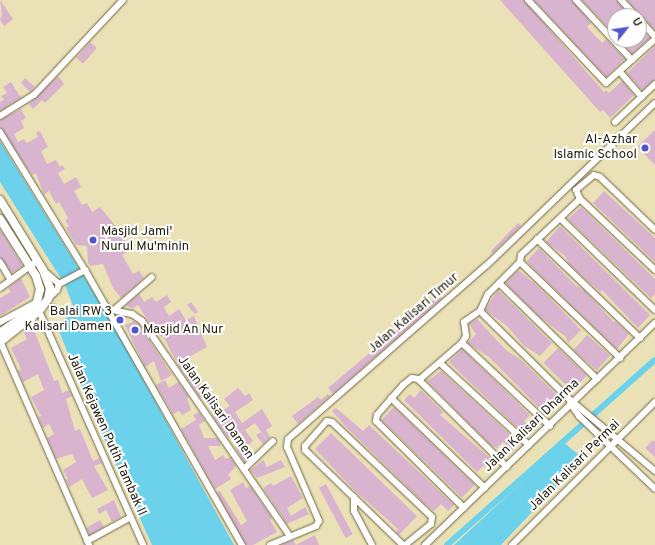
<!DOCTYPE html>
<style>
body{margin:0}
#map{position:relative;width:655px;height:545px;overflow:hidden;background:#ebe1b7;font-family:Overpass,sans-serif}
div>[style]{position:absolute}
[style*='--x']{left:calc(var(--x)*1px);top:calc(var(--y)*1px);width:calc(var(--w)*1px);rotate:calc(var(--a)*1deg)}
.water>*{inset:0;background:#6cd2ec}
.canal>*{height:6px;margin:-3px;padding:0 3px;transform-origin:3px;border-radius:3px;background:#6cd2ec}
.building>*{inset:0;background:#d9b4cf;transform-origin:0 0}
.roads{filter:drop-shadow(0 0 1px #706740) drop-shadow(0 0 1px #706740)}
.minor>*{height:6px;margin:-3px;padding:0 3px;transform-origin:3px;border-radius:3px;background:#fff}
.tertiary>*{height:8px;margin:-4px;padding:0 4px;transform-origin:4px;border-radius:4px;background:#fff}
.dots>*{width:11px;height:11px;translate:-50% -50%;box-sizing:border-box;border:2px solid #fff;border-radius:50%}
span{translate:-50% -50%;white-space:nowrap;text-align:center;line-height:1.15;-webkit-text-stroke:4px #fff;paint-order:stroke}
.poi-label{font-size:13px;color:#1f1b0b}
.right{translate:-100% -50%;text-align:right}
.left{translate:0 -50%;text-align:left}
.street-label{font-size:13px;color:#1f1b0b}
.north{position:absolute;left:607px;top:8px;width:40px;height:40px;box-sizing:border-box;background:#fff;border:1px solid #a5a49d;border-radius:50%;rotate:60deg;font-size:11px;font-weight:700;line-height:16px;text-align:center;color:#1f1b0b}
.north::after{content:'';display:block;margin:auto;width:14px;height:18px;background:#5156cd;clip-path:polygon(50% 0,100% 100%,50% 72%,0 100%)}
</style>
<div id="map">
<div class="water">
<div style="clip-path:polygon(0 141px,112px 322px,234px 545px,152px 545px,84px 394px,57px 326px,75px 311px,65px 285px,0 182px)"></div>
<div style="clip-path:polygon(564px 443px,583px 458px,501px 545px,454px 545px)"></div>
</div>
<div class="canal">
<div style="--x:447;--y:545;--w:278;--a:-41.7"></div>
</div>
<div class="building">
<div style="clip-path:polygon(0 0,13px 19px,4px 26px,0 20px,2px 14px)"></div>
<div style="clip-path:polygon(500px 0,524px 0,604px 92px,606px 90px,609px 93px,622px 81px,634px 95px,610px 118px,603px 110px,600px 112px)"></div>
<div style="clip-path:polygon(534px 0,572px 0,591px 23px,587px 27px,602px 43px,606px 39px,625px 59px,606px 77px)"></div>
<div style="clip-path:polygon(582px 0,617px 0,630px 16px,615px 16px,615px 35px)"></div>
<div style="clip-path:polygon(627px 0,655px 0,655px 30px,640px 15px)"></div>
<div style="clip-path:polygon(639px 26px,650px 38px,632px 54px,619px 40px,639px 40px)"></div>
<div style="left:90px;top:42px;width:9px;height:21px;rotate:41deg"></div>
<div style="clip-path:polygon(655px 46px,655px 80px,642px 90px,627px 73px)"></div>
<div style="clip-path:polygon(58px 76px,64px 84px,45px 103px,42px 100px,33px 109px,29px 104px)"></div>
<div style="clip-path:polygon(25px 78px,35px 87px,30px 92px,21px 83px)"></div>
<div style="clip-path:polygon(11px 82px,21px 98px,0 111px,0 102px,4px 100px,1px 96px,7px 93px,3px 87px)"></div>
<div style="clip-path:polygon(21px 109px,26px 118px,21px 121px,24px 128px,14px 134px,18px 142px,24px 139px,27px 143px,38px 137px,36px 133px,40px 131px,48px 147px,41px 151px,47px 164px,56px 160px,60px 167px,62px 165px,65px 169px,58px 173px,64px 184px,76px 177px,81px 187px,74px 191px,82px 205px,87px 203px,92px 212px,100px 207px,122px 234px,130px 250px,122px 255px,133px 274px,139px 271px,144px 278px,121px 298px,113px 288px,103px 264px,91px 266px,88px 263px,87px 246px,76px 245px,66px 228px,69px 226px,65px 221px,68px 218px,59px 202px,56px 204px,49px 191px,44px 195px,36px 173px,32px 175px,0 127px,0 120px)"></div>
<div style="clip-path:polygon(655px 130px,655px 165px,637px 147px)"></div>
<div style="clip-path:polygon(604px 191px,655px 238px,655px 262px,593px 203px)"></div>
<div style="clip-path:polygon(581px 207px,655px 279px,655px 294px,651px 298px,568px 219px)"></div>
<div style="clip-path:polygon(518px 223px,521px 226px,493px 253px,491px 251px)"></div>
<div style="clip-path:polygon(560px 226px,650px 315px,638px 328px,602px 290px,600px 292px,570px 265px,565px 256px,546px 242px)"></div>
<div style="clip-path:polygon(0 229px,23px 266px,12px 273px,0 258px)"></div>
<div style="clip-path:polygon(539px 248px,576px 286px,584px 290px,614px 322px,615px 321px,629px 334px,617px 349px,530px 265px,527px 261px)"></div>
<div style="clip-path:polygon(518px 270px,538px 286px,581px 330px,568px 343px,566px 337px,541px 318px,505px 283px)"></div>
<div style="clip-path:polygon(21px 278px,30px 297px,0 316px,0 298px,11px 292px,8px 288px)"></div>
<div style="clip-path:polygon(498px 290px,552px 343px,540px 356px,523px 345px,507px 326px,485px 310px)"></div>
<div style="clip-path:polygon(139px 294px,144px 302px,152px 297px,156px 302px,167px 295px,171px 302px,164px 307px,169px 316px,179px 309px,186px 320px,194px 316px,207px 347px,187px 358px,197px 375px,195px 376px,206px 393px,200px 398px,178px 365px,163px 336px,161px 337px,154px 326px,152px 327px,138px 305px,132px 309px,126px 305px)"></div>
<div style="clip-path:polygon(439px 295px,442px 299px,333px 394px,328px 388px,424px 307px,419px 302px,425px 297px,431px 302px)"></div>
<div style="clip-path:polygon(191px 302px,198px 312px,195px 314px,187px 305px)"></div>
<div style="clip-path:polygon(56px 303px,59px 311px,53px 314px,51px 304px)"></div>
<div style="clip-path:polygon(477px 319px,506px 350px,521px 360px,561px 399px,548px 417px,489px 357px,468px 343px,476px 334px,469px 324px)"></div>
<div style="clip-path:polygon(135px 321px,139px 324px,172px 375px,161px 381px,154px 361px,145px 367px,125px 325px)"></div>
<div style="clip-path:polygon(32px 325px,54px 381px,58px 380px,62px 393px,69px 390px,72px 396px,66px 399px,75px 431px,80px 429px,93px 461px,99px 458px,102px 463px,94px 466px,108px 490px,92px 498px,82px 479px,69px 487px,66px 480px,68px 479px,63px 470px,76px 462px,72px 454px,56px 459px,47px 438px,54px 434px,49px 424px,43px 428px,38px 417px,41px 416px,31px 397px,44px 390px,38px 374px,23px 382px,18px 371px,21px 369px,11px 348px,27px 339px,23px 330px)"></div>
<div style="left:587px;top:335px;width:31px;height:20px;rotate:42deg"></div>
<div style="left:558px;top:348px;width:40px;height:21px;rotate:44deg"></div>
<div style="clip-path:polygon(462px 349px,530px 415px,524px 421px,534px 431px,527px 437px,449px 362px)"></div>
<div style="clip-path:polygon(441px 371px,520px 444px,513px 451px,503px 442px,497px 448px,490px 444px,427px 381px)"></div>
<div style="clip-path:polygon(165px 380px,169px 388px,178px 382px,189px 397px,187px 398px,191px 410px,182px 415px,179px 411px,173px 414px,156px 385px)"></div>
<div style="clip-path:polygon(238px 388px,245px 396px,249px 393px,253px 400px,235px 412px,242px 423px,262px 409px,272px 426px,266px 430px,270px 437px,267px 440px,255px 423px,245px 430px,253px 441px,246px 447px,252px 455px,244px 462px,235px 447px,245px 439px,240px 432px,229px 439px,213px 417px,230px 406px,224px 399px)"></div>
<div style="clip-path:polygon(421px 390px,443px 412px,440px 415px,496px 463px,489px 470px,484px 465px,477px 472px,404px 400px,410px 394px,414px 398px)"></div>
<div style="clip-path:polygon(328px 394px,330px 396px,298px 424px,292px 416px,318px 397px,321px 400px)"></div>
<div style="left:394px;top:407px;width:112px;height:18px;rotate:44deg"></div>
<div style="clip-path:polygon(336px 408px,363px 431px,369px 425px,454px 505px,448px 511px,441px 504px,434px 511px,424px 503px,346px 427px,332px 411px)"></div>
<div style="clip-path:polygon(199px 412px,205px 421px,199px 425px,204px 438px,217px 438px,220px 443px,220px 446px,208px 446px,215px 460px,223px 455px,226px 459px,230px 457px,236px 466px,228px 475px,231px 479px,215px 489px,181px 429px,196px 420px,193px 415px)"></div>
<div style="clip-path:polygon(261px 432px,267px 441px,263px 444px,256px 435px)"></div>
<div style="clip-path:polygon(331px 433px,417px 516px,399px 535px,396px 532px,398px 529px,354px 490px,315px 449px)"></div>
<div style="clip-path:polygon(653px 440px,655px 442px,655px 457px,645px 448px)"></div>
<div style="clip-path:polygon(263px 460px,267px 467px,281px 460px,285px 467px,257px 478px,250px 470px)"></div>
<div style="clip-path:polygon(291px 476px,303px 498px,287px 508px,291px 516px,305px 507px,309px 514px,287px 524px,263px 488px,271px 483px,273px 486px)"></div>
<div style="clip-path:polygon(243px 482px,246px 488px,250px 486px,272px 518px,270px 520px,277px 532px,253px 545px,246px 545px,217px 493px,220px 491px,241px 525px,247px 521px,230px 490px)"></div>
<div style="left:326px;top:484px;width:57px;height:8px;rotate:62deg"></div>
<div style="clip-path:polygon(114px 500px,121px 517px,112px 522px,106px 510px,99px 514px,97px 509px)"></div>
<div style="left:100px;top:520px;width:8px;height:16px;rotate:60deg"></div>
<div style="clip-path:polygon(315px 535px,319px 545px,282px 545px,293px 540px,296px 545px)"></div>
</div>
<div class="roads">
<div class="minor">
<div style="--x:528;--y:0;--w:114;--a:46.8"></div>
<div style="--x:606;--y:83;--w:66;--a:-41.9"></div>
<div style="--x:576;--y:0;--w:82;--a:47"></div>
<div style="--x:621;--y:0;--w:22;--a:47"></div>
<div style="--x:639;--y:19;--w:24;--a:48"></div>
<div style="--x:620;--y:72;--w:33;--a:49"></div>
<div style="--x:0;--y:116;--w:40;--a:-32"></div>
<div style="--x:34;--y:95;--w:130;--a:-46.9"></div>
<div style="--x:615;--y:122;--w:55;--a:-43.5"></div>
<div style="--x:0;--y:132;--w:162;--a:58.4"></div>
<div style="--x:85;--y:270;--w:317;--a:60.3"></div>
<div style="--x:580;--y:199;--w:103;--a:43.4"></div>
<div style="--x:560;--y:218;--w:132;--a:44.1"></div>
<div style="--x:537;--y:239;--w:143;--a:43.9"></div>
<div style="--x:0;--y:262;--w:21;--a:59"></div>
<div style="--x:520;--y:262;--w:7;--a:-82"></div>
<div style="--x:521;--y:255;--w:81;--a:-43.5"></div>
<div style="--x:580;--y:199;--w:10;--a:-114"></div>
<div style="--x:576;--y:190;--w:23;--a:-40"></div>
<div style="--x:594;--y:175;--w:6;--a:18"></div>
<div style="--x:600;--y:177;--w:76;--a:43.9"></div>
<div style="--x:520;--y:262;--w:139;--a:43.8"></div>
<div style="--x:43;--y:270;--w:21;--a:41"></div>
<div style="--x:59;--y:284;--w:6;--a:108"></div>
<div style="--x:57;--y:290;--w:13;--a:135"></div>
<div style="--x:59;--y:284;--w:30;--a:-28"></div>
<div style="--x:500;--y:284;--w:136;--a:44.4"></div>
<div style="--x:0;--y:288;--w:46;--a:-36.1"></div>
<div style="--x:108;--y:309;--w:25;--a:12"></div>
<div style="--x:132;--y:314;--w:12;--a:35"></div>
<div style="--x:142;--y:321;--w:261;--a:55.5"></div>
<div style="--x:114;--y:310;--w:50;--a:-41"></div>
<div style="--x:39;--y:311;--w:256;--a:66"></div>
<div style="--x:480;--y:311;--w:19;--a:-65"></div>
<div style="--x:488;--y:294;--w:45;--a:-45"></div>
<div style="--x:0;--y:322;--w:42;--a:-28.4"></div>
<div style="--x:0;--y:341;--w:223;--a:66.4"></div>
<div style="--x:462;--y:343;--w:121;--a:43.3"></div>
<div style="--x:440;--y:363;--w:121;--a:42.7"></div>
<div style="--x:419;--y:380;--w:57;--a:-40.7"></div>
<div style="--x:462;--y:343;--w:8;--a:-60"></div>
<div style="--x:466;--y:336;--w:14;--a:-98"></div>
<div style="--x:464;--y:322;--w:19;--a:-35"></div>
<div style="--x:480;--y:311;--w:124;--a:44.7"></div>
<div style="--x:568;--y:398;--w:114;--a:40"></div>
<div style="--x:391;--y:398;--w:130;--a:43.8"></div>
<div style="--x:570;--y:403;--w:16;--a:55"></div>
<div style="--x:579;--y:416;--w:105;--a:43.8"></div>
<div style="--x:244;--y:469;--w:40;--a:-44"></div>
<div style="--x:354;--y:497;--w:14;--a:90"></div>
<div style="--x:354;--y:511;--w:38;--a:62"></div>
<div style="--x:464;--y:508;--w:124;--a:-135.3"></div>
<div style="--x:376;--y:421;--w:6;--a:-81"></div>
<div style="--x:377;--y:415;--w:40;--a:-49"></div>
<div style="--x:403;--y:385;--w:11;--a:-38"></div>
<div style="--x:412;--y:378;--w:6;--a:9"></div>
<div style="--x:418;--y:379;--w:125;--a:44.7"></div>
<div style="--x:87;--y:541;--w:50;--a:-28.6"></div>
<div style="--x:270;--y:545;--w:50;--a:-22.4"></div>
<div style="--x:316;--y:526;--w:6;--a:-59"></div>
<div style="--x:319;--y:521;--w:81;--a:-113.4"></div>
<div style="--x:287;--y:447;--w:8;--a:-83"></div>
<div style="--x:288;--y:439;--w:264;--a:-41.2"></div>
<div style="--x:487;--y:265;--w:233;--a:-44"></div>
<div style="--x:403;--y:545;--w:136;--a:-135.9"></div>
<div style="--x:305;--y:450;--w:4;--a:-90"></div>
<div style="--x:305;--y:446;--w:33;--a:-49"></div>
<div style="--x:327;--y:421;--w:5;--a:11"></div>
<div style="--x:332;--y:422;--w:138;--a:43.5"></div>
<div style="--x:432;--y:517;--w:7;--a:98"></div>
<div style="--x:431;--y:524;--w:33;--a:141"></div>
<div style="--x:425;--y:545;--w:320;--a:-44"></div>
<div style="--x:512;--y:545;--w:202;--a:-45"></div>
</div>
<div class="tertiary">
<div style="--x:0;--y:200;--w:82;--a:58.4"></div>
<div style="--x:43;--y:270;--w:19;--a:69"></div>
<div style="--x:50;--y:288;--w:11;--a:100"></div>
<div style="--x:48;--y:299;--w:15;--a:127"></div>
<div style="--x:39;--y:311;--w:50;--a:141.5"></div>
<div style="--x:0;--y:219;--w:67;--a:57.7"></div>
<div style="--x:36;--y:276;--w:14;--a:73"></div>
<div style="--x:40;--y:289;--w:13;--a:103"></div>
<div style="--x:37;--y:302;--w:11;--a:124"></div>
<div style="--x:31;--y:311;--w:38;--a:145"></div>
</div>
</div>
<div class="dots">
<div style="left:645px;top:148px;background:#5156cd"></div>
<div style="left:93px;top:240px;background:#5156cd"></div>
<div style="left:120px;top:320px;background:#5156cd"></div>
<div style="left:135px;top:330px;background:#5156cd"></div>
</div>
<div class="poi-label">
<span class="right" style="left:637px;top:148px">Al-Azhar<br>Islamic School</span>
<span class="left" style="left:101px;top:240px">Masjid Jami'<br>Nurul Mu'minin</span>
<span class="right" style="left:112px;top:320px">Balai RW 3<br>Kalisari Damen</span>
<span class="left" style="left:143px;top:330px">Masjid An Nur</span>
</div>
<div class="street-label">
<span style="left:414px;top:314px;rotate:-41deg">Jalan Kalisari Timur</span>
<span style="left:215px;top:408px;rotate:55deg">Jalan Kalisari Damen</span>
<span style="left:532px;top:426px;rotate:-44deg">Jalan Kalisari Dharma</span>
<span style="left:106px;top:435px;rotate:66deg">Jalan Kejawen Putih Tambak II</span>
<span style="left:575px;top:466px;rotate:-45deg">Jalan Kalisari Permai</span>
</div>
<div class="north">U</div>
</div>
